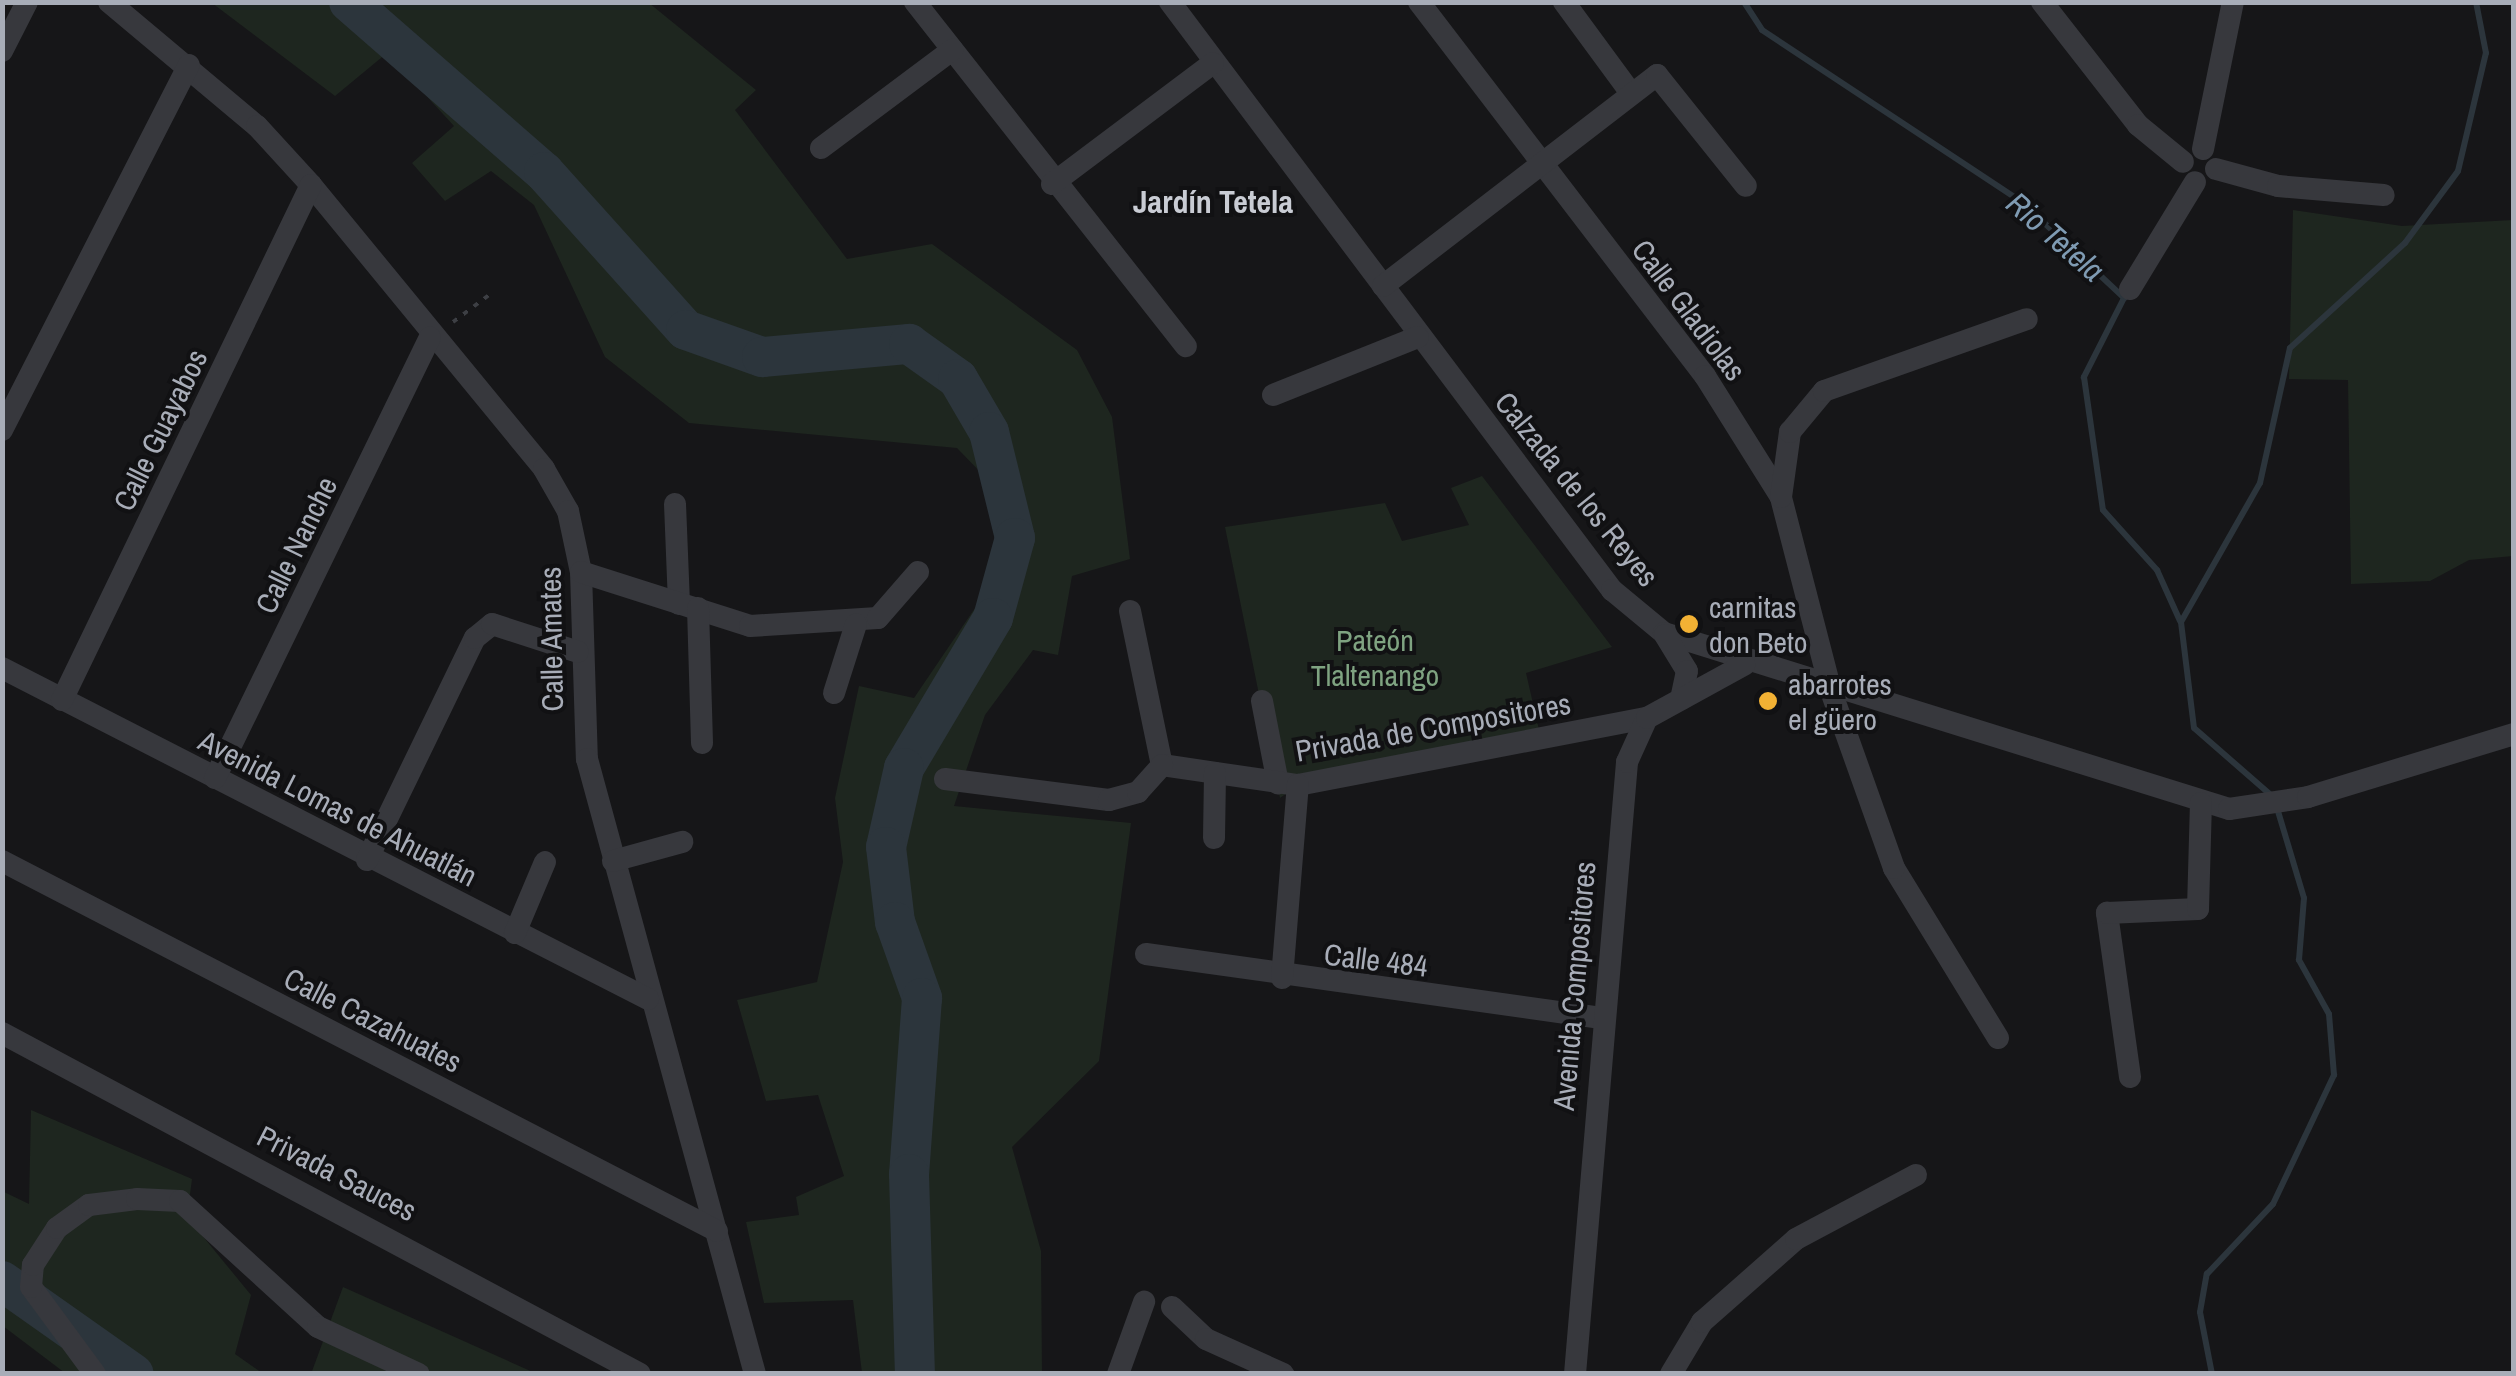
<!DOCTYPE html>
<meta charset="utf-8">
<style>
body{margin:0}
#map{position:relative;width:2516px;height:1376px;overflow:hidden;background:#161618;font-family:"Archivo Narrow",sans-serif}
div>[style]{position:absolute}
[style*='--x']{left:calc(var(--x)*1px);top:calc(var(--y)*1px);width:calc(var(--w)*1px);rotate:calc(var(--a)*1deg)}
.green>*{inset:0;background:#1e261f}
.stream>*{height:6px;margin:-3px;padding:0 3px;transform-origin:3px;border-radius:3px;background:#2c353c}
.river>*{height:40px;margin:-20px;padding:0 20px;transform-origin:20px;border-radius:20px;background:#2c353c}
.path>*{height:4px;margin-top:-2px;transform-origin:0;background:repeating-linear-gradient(90deg,#3d3f44 0 5px,transparent 0 13px)}
.minor>*{height:22px;margin:-11px;padding:0 11px;transform-origin:11px;border-radius:11px;background:#37383d}
.dots>*{width:28px;height:28px;translate:-50% -50%;box-sizing:border-box;border:5px solid #111113;border-radius:50%}
span{translate:-50% -50%;white-space:nowrap;text-align:center;line-height:1.15;-webkit-text-stroke:8px #111113;paint-order:stroke}
.street-label{font-size:30px;color:#a8adb8}
.poi-label{font-size:30px;color:#a8adb8}
.left{translate:0 -50%;text-align:left}
.park-label{font-size:30px;color:#7fa381}
.neighbourhood-label{font-size:32px;color:#c9ccd4;font-weight:700}
.water-label{font-size:32px;color:#7f9bb3;font-style:italic}
.frame{position:absolute;inset:0;border:5px solid #a8adb8;pointer-events:none}
</style>
<div id="map">
<div class="green">
<div style="clip-path:polygon(212px 3px,649px 3px,756px 90px,735px 110px,847px 259px,932px 244px,1077px 350px,1112px 417px,1130px 559px,1072px 576px,1058px 655px,1033px 650px,985px 715px,954px 806px,1131px 823px,1099px 1061px,1012px 1147px,1041px 1251px,1042px 1373px,862px 1373px,853px 1300px,764px 1303px,746px 1222px,799px 1215px,796px 1197px,844px 1176px,818px 1095px,766px 1101px,737px 1000px,817px 982px,843px 862px,835px 798px,859px 686px,914px 698px,992px 583px,998px 542px,985px 477px,957px 448px,689px 423px,605px 357px,534px 205px,491px 171px,445px 201px,412px 163px,454px 126px,387px 53px,335px 96px)"></div>
<div style="clip-path:polygon(2293px 210px,2402px 226px,2513px 220px,2513px 556px,2469px 560px,2430px 581px,2351px 584px,2348px 380px,2289px 379px)"></div>
<div style="clip-path:polygon(1482px 476px,1612px 647px,1526px 673px,1543px 747px,1298px 785px,1280px 798px,1225px 527px,1385px 503px,1402px 541px,1469px 525px,1451px 488px)"></div>
<div style="clip-path:polygon(31px 1110px,192px 1179px,187px 1217px,251px 1295px,235px 1354px,262px 1373px,65px 1373px,3px 1326px,2px 1191px,29px 1204px)"></div>
<div style="clip-path:polygon(343px 1287px,535px 1373px,311px 1374px)"></div>
</div>
<div class="stream">
<div style="--x:1744;--y:2;--w:33;--a:57"></div>
<div style="--x:1762;--y:30;--w:313;--a:33.5"></div>
<div style="--x:2023;--y:203;--w:139;--a:43.2"></div>
<div style="--x:2124;--y:298;--w:89;--a:116.9"></div>
<div style="--x:2084;--y:377;--w:134;--a:81.9"></div>
<div style="--x:2103;--y:510;--w:81;--a:48"></div>
<div style="--x:2157;--y:570;--w:56;--a:65.7"></div>
<div style="--x:2272;--y:796;--w:103;--a:-138.9"></div>
<div style="--x:2194;--y:728;--w:107;--a:-97"></div>
<div style="--x:2181;--y:622;--w:160;--a:-60.4"></div>
<div style="--x:2260;--y:483;--w:138;--a:-77.5"></div>
<div style="--x:2290;--y:348;--w:156;--a:-42.4"></div>
<div style="--x:2405;--y:243;--w:89;--a:-53.6"></div>
<div style="--x:2458;--y:171;--w:121;--a:-76.7"></div>
<div style="--x:2486;--y:53;--w:52;--a:-101.1"></div>
<div style="--x:2212;--y:1374;--w:63;--a:-101"></div>
<div style="--x:2200;--y:1312;--w:39;--a:-80"></div>
<div style="--x:2207;--y:1274;--w:96;--a:-46.7"></div>
<div style="--x:2273;--y:1204;--w:143;--a:-64.7"></div>
<div style="--x:2334;--y:1075;--w:61;--a:-94.7"></div>
<div style="--x:2329;--y:1014;--w:62;--a:-119.1"></div>
<div style="--x:2299;--y:960;--w:62;--a:-85.4"></div>
<div style="--x:2304;--y:898;--w:94;--a:-106.7"></div>
</div>
<div class="river">
<div style="--x:349;--y:2;--w:259;--a:41.1"></div>
<div style="--x:544;--y:172;--w:212;--a:48.1"></div>
<div style="--x:686;--y:330;--w:81;--a:19.6"></div>
<div style="--x:762;--y:357;--w:148;--a:-5.1"></div>
<div style="--x:909;--y:344;--w:60;--a:35.5"></div>
<div style="--x:958;--y:379;--w:61;--a:59.7"></div>
<div style="--x:989;--y:432;--w:109;--a:76.2"></div>
<div style="--x:1015;--y:538;--w:83;--a:105.4"></div>
<div style="--x:993;--y:618;--w:174;--a:120.7"></div>
<div style="--x:904;--y:768;--w:81;--a:102.8"></div>
<div style="--x:886;--y:847;--w:76;--a:83.2"></div>
<div style="--x:895;--y:922;--w:81;--a:70.4"></div>
<div style="--x:922;--y:998;--w:176;--a:94.2"></div>
<div style="--x:909;--y:1174;--w:200;--a:88.3"></div>
<div style="--x:2;--y:1281;--w:161;--a:35.2"></div>
</div>
<div class="path">
<div style="--x:453;--y:322;--w:50;--a:-36.9"></div>
</div>
<div class="minor">
<div style="--x:109;--y:2;--w:193;--a:40"></div>
<div style="--x:257;--y:126;--w:80;--a:47.5"></div>
<div style="--x:311;--y:185;--w:367;--a:50.6"></div>
<div style="--x:544;--y:469;--w:48;--a:60.3"></div>
<div style="--x:568;--y:511;--w:62;--a:78"></div>
<div style="--x:581;--y:572;--w:187;--a:88.2"></div>
<div style="--x:587;--y:759;--w:638;--a:74.72"></div>
<div style="--x:915;--y:2;--w:438;--a:51.8"></div>
<div style="--x:1170;--y:2;--w:736;--a:53.07"></div>
<div style="--x:1612;--y:590;--w:67;--a:39.6"></div>
<div style="--x:1664;--y:633;--w:592;--a:17.3"></div>
<div style="--x:2229;--y:809;--w:80;--a:-8.6"></div>
<div style="--x:2308;--y:797;--w:215;--a:-17"></div>
<div style="--x:1419;--y:2;--w:471;--a:52.6"></div>
<div style="--x:1705;--y:376;--w:143;--a:57.9"></div>
<div style="--x:1564;--y:2;--w:112;--a:53.7"></div>
<div style="--x:2042;--y:2;--w:156;--a:52"></div>
<div style="--x:2138;--y:125;--w:58;--a:39.4"></div>
<div style="--x:2;--y:51;--w:55;--a:-63"></div>
<div style="--x:821;--y:148;--w:164;--a:-36.8"></div>
<div style="--x:2203;--y:149;--w:150;--a:-78.5"></div>
<div style="--x:2216;--y:169;--w:64;--a:15.3"></div>
<div style="--x:2278;--y:186;--w:106;--a:4.9"></div>
<div style="--x:1052;--y:184;--w:201;--a:-36.9"></div>
<div style="--x:1383;--y:286;--w:346;--a:-37.6"></div>
<div style="--x:1657;--y:75;--w:142;--a:51.3"></div>
<div style="--x:2130;--y:289;--w:125;--a:-58.7"></div>
<div style="--x:1273;--y:395;--w:156;--a:-21.8"></div>
<div style="--x:2;--y:430;--w:410;--a:-62.9"></div>
<div style="--x:675;--y:504;--w:100;--a:87.7"></div>
<div style="--x:581;--y:572;--w:177;--a:17.7"></div>
<div style="--x:750;--y:626;--w:128;--a:-3.6"></div>
<div style="--x:878;--y:618;--w:61;--a:-49"></div>
<div style="--x:698;--y:608;--w:135;--a:88.3"></div>
<div style="--x:1130;--y:611;--w:157;--a:78.3"></div>
<div style="--x:1665;--y:635;--w:42;--a:58.6"></div>
<div style="--x:1687;--y:671;--w:29;--a:102"></div>
<div style="--x:2;--y:668;--w:726;--a:27.13"></div>
<div style="--x:834;--y:693;--w:72;--a:-72.3"></div>
<div style="--x:62;--y:700;--w:572;--a:-64.2"></div>
<div style="--x:1262;--y:701;--w:84;--a:79"></div>
<div style="--x:1162;--y:765;--w:137;--a:8.4"></div>
<div style="--x:1298;--y:785;--w:355;--a:-10.9"></div>
<div style="--x:215;--y:778;--w:490;--a:-64"></div>
<div style="--x:945;--y:779;--w:165;--a:7.3"></div>
<div style="--x:1109;--y:800;--w:30;--a:-15"></div>
<div style="--x:1138;--y:792;--w:36;--a:-48"></div>
<div style="--x:1214;--y:838;--w:65;--a:-89.1"></div>
<div style="--x:367;--y:860;--w:247;--a:-64.1"></div>
<div style="--x:475;--y:638;--w:22;--a:-39"></div>
<div style="--x:492;--y:624;--w:90;--a:18"></div>
<div style="--x:2;--y:861;--w:805;--a:27.36"></div>
<div style="--x:613;--y:861;--w:72;--a:-15.4"></div>
<div style="--x:515;--y:933;--w:77;--a:-67.1"></div>
<div style="--x:1146;--y:954;--w:458;--a:8"></div>
<div style="--x:1282;--y:978;--w:194;--a:-85.3"></div>
<div style="--x:2;--y:1033;--w:723;--a:28.12"></div>
<div style="--x:1998;--y:1038;--w:199;--a:-121.5"></div>
<div style="--x:1894;--y:868;--w:188;--a:-109.6"></div>
<div style="--x:1831;--y:691;--w:200;--a:-104.5"></div>
<div style="--x:1781;--y:497;--w:66;--a:-82.1"></div>
<div style="--x:1790;--y:432;--w:53;--a:-50.3"></div>
<div style="--x:1824;--y:391;--w:215;--a:-19.5"></div>
<div style="--x:2130;--y:1077;--w:166;--a:-98"></div>
<div style="--x:2107;--y:913;--w:91;--a:-2.5"></div>
<div style="--x:2198;--y:909;--w:106;--a:-88.4"></div>
<div style="--x:1172;--y:1307;--w:47;--a:43.3"></div>
<div style="--x:1206;--y:1339;--w:85;--a:24.4"></div>
<div style="--x:95;--y:1374;--w:108;--a:-126.3"></div>
<div style="--x:31;--y:1287;--w:22;--a:-85"></div>
<div style="--x:33;--y:1265;--w:44;--a:-57"></div>
<div style="--x:57;--y:1228;--w:39;--a:-36"></div>
<div style="--x:89;--y:1205;--w:48;--a:-7.1"></div>
<div style="--x:137;--y:1199;--w:43;--a:2.7"></div>
<div style="--x:180;--y:1201;--w:187;--a:42.4"></div>
<div style="--x:318;--y:1327;--w:111;--a:25"></div>
<div style="--x:1118;--y:1374;--w:77;--a:-70.1"></div>
<div style="--x:1575;--y:1374;--w:614;--a:-85.14"></div>
<div style="--x:1627;--y:762;--w:48;--a:-65.6"></div>
<div style="--x:1647;--y:718;--w:111;--a:-28.7"></div>
<div style="--x:1671;--y:1374;--w:61;--a:-59.2"></div>
<div style="--x:1702;--y:1322;--w:125;--a:-41.4"></div>
<div style="--x:1796;--y:1239;--w:136;--a:-28.1"></div>
</div>
<div class="dots">
<div style="left:1689px;top:624px;background:#f2b134"></div>
<div style="left:1768px;top:701px;background:#f2b134"></div>
</div>
<div class="street-label">
<span style="left:1689px;top:310px;rotate:53deg">Calle Gladiolas</span>
<span style="left:160px;top:430px;rotate:-64deg">Calle Guayabos</span>
<span style="left:1577px;top:489px;rotate:51deg">Calzada de los Reyes</span>
<span style="left:296px;top:545px;rotate:-64deg">Calle Nanche</span>
<span style="left:551px;top:639px;rotate:-91deg">Calle Amates</span>
<span style="left:1433px;top:727px;rotate:-10deg">Privada de Compositores</span>
<span style="left:338px;top:808px;rotate:27deg">Avenida Lomas de Ahuatlán</span>
<span style="left:1376px;top:960px;rotate:7deg">Calle 484</span>
<span style="left:1574px;top:986px;rotate:-85deg">Avenida Compositores</span>
<span style="left:373px;top:1020px;rotate:27deg">Calle Cazahuates</span>
<span style="left:337px;top:1173px;rotate:27deg">Privada Sauces</span>
</div>
<div class="poi-label">
<span class="left" style="left:1709px;top:624px">carnitas<br>don Beto</span>
<span class="left" style="left:1788px;top:701px">abarrotes<br>el güero</span>
</div>
<div class="park-label">
<span style="left:1375px;top:657px">Pateón<br>Tlaltenango</span>
</div>
<div class="neighbourhood-label">
<span style="left:1213px;top:202px">Jardín Tetela</span>
</div>
<div class="water-label">
<span style="left:2055px;top:237px;rotate:41deg">Rio Tetela</span>
</div>
<div class="frame"></div>
</div>
